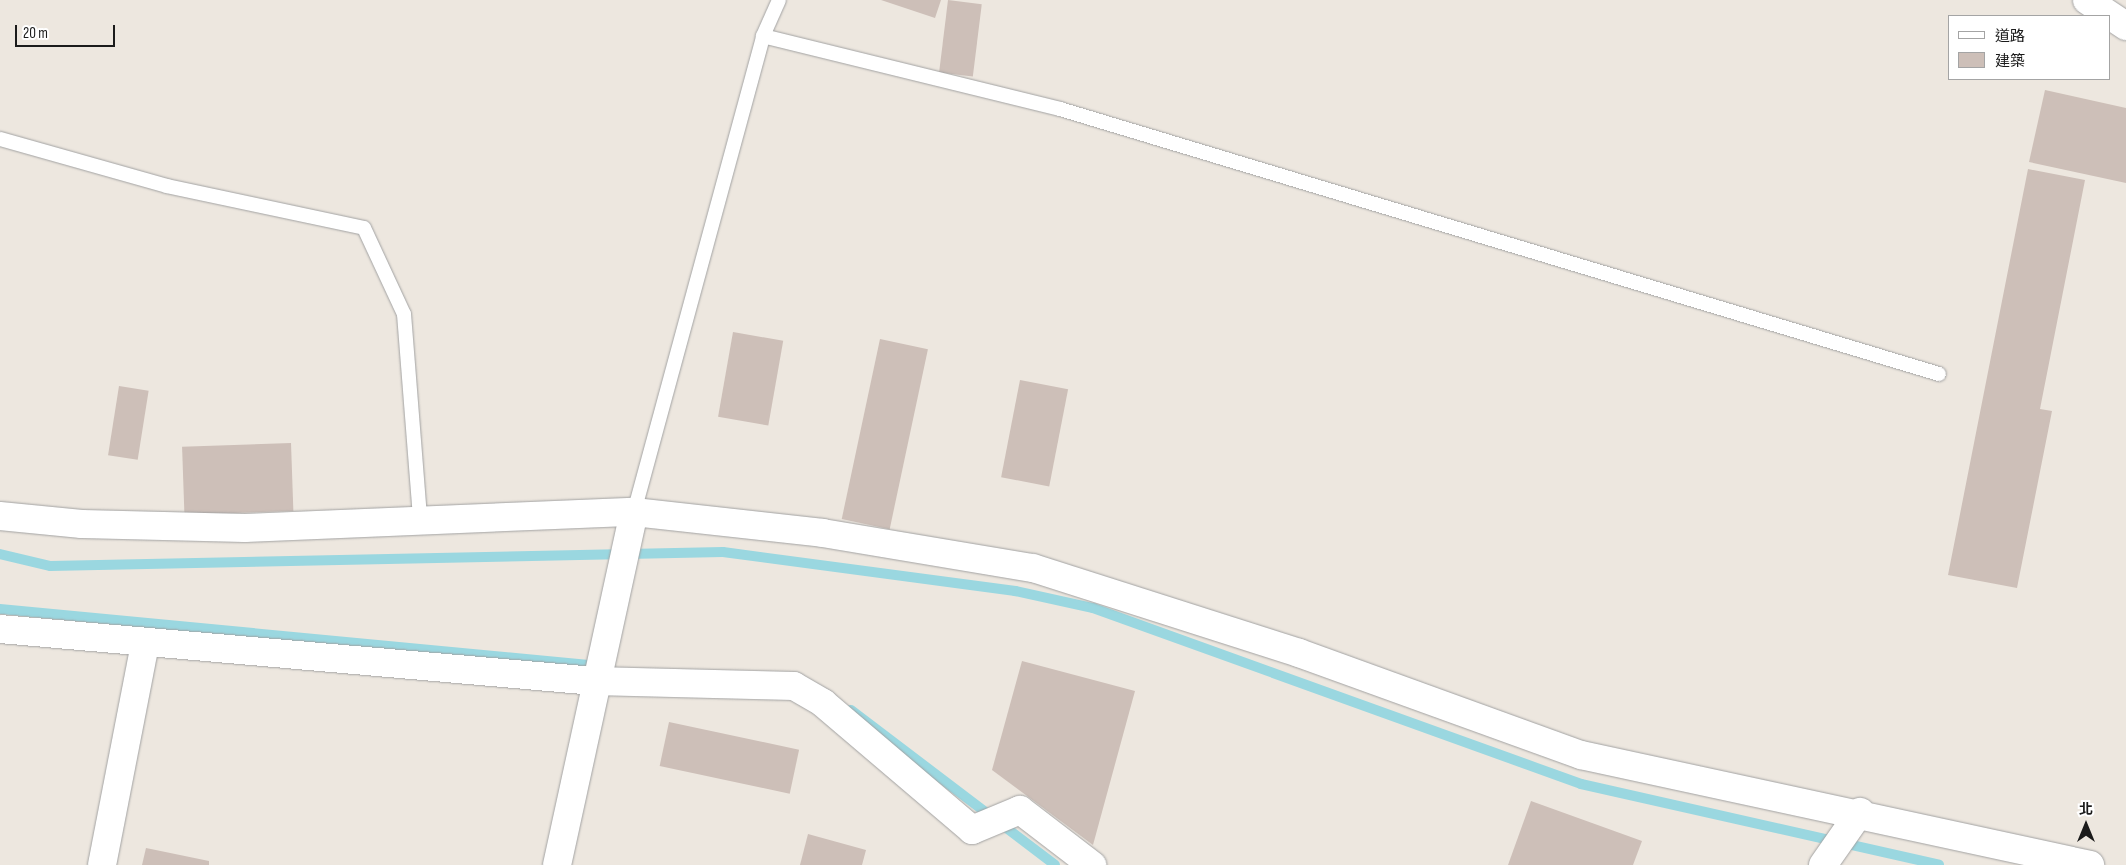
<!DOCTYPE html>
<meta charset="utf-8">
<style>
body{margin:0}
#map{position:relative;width:2126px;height:865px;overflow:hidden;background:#ede7df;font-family:"Sofia Sans Condensed","Noto Sans TC",sans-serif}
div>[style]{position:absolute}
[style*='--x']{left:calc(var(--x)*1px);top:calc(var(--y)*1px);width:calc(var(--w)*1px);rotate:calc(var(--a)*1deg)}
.stream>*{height:10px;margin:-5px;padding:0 5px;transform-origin:5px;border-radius:5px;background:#9ad7e0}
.building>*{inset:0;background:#cdbfb8;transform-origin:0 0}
.roads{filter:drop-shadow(0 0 1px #a2a2a2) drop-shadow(0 0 1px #a2a2a2)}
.service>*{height:14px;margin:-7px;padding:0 7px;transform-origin:7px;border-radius:7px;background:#fff}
.minor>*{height:28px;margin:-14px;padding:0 14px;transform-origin:14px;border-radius:14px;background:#fff}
span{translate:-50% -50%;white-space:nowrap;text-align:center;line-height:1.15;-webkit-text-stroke:5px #fff;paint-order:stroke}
.legend{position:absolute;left:1948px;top:15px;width:162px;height:65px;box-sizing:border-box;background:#fff;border:1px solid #a4a4a4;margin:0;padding:6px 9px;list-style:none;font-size:15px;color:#1b1b1b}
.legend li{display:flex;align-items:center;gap:10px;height:25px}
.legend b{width:25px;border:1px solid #a4a4a4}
.north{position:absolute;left:2061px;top:800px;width:50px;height:50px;-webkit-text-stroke:4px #fff;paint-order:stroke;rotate:0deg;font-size:14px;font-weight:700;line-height:20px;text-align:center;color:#1b1b1b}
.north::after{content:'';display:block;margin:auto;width:18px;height:22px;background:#1b1b1b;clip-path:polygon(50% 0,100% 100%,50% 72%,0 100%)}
.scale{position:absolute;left:15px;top:25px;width:100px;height:22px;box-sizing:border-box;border:2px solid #1b1b1b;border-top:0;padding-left:6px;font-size:15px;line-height:18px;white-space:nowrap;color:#1b1b1b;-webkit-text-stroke:4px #fff;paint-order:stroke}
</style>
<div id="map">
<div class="stream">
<div style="--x:0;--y:554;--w:51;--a:13.5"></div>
<div style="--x:50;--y:566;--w:673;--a:-1.19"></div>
<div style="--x:723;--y:552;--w:295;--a:7.6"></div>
<div style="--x:1015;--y:591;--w:80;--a:12.3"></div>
<div style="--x:1093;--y:608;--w:519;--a:19.83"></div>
<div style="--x:1581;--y:784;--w:367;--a:12.7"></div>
<div style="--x:0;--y:609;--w:602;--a:5.44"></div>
<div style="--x:851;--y:710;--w:256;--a:37.2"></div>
</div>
<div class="building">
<div style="clip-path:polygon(881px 0,941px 0,935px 18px)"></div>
<div style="left:948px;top:0;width:34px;height:73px;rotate:7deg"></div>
<div style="clip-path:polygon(2045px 90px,2126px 108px,2126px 183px,2029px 162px)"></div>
<div style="clip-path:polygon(2028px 169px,2085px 180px,2040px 409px,2052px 411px,2017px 588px,1948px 575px)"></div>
<div style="left:733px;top:332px;width:51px;height:86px;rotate:10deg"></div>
<div style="left:880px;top:339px;width:49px;height:184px;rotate:12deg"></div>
<div style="left:1020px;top:380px;width:49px;height:99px;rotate:11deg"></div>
<div style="left:119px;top:386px;width:30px;height:70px;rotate:9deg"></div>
<div style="left:291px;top:443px;width:68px;height:109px;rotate:88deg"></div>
<div style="clip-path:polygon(1022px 661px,1135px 691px,1093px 845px,992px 770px)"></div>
<div style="left:669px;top:722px;width:133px;height:45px;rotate:12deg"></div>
<div style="clip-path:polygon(1531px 801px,1642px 841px,1633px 865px,1508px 865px)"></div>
<div style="clip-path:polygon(808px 834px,866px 850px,862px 865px,800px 865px)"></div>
<div style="clip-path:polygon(146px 848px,209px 861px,209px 865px,142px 865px)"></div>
</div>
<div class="roads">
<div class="service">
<div style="--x:763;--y:36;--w:306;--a:13.8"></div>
<div style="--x:1060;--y:109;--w:918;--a:16.78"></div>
<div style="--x:0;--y:139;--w:173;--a:15.7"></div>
<div style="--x:167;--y:186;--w:201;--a:12"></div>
<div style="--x:364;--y:228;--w:95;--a:65.1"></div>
<div style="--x:404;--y:314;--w:206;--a:85.5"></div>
<div style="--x:634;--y:512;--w:493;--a:-74.8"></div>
<div style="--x:763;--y:36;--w:39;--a:-66"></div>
</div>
<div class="minor">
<div style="--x:2087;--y:0;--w:47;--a:33.7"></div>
<div style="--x:0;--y:516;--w:82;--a:5.6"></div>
<div style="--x:82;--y:524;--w:163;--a:1.4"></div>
<div style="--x:245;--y:528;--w:389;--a:-2.4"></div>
<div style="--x:634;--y:512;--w:190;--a:6.3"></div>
<div style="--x:823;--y:533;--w:213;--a:9.5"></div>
<div style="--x:1033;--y:568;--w:279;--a:17.7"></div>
<div style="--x:1299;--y:653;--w:300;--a:19.9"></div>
<div style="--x:1581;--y:755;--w:521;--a:12.19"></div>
<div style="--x:0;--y:629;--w:596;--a:5"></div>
<div style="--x:594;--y:681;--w:200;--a:1.4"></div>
<div style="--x:794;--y:686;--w:34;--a:30"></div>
<div style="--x:823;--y:703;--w:196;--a:40.4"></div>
<div style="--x:972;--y:830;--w:52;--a:-22.6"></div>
<div style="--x:1020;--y:810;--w:91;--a:37.4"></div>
<div style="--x:102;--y:865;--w:225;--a:-79"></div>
<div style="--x:557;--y:865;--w:361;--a:-77.7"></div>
<div style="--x:1823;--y:865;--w:65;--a:-55.1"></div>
</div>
</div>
<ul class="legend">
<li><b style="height:6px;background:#fff"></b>道路</li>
<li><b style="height:14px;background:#cdbfb8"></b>建築</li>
</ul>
<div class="north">北</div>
<div class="scale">20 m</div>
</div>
